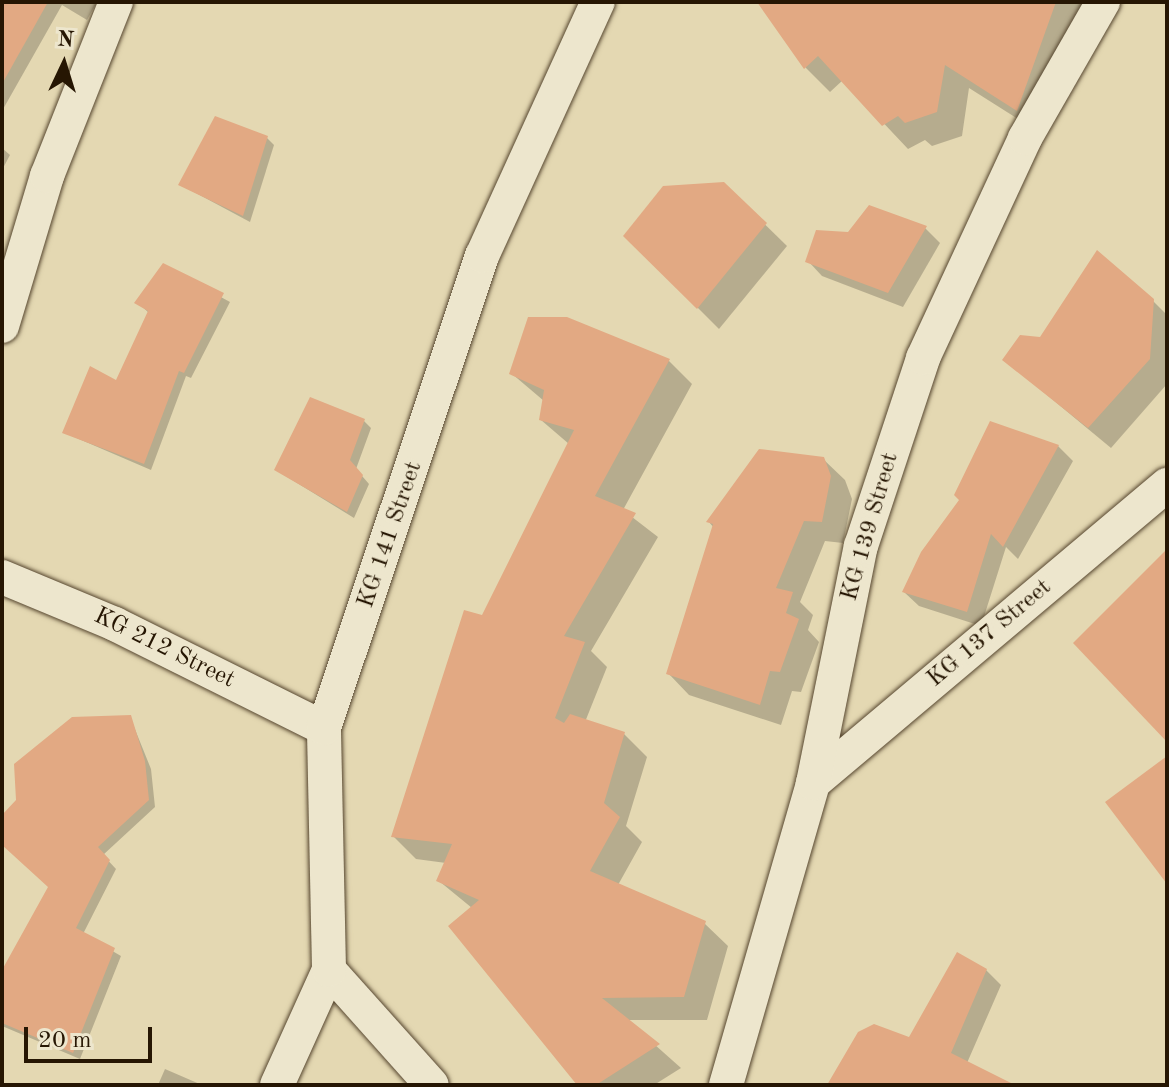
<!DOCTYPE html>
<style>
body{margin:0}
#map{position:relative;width:1169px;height:1087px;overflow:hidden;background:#e4d8b2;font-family:"Old Standard TT",serif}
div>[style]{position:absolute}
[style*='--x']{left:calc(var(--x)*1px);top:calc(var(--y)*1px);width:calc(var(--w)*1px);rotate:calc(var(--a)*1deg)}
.shadow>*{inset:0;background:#0003}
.building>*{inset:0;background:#e2a983}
.roads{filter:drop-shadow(0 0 2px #56462f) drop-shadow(0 0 2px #56462f)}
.street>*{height:34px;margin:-17px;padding:0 17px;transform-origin:17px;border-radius:17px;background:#ede6cd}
span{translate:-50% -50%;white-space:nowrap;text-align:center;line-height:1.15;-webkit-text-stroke:8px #ede6cd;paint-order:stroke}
.street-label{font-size:24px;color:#261603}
.frame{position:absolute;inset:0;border:4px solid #261603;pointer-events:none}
.north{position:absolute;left:24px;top:24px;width:80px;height:80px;-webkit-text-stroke:6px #ede6cd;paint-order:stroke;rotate:4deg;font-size:22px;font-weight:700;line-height:32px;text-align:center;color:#261603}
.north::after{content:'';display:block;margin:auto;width:28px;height:36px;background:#261603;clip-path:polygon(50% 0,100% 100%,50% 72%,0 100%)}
.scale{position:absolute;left:24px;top:1027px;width:128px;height:36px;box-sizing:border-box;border:4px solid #261603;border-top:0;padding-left:10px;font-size:24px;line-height:28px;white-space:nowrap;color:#261603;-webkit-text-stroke:6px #ede6cd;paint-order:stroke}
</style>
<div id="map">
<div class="shadow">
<div style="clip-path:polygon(2px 2px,97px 2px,87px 20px,62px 5px,2px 111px)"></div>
<div style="clip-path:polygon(759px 2px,1088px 2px,1042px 134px,969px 88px,962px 136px,932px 146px,925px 140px,908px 149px,843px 80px,830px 92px,806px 68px)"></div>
<div style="clip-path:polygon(267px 138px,274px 145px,250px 222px,181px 185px)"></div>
<div style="clip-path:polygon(2px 148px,10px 155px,2px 170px)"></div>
<div style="clip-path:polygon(724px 184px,787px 246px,719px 329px,626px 236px)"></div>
<div style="clip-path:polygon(925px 228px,940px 243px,903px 307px,822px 276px,808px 261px,849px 234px)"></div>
<div style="clip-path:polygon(164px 266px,230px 302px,191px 378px,186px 376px,151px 470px,65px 433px,117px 383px,149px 313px,137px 302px)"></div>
<div style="clip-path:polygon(1153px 301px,1167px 315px,1167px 384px,1111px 448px,1005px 360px,1041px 340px)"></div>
<div style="clip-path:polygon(566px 319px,669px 361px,692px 384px,623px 510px,658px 537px,591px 651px,607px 667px,585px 722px,624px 734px,647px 757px,626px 826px,642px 842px,618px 885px,704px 923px,728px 946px,707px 1020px,627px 1020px,681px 1068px,654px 1085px,579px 1085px,472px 908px,439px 881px,446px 863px,416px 859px,393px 836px,483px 617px,569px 444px,541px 420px,544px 401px,511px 373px)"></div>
<div style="clip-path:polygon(364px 421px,371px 428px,356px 469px,369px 484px,354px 518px,276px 470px)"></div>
<div style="clip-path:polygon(991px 423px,1058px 446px,1073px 461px,1018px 559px,1006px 547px,981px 626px,919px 606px,904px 592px,962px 500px)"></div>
<div style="clip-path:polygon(823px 459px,845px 480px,852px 499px,843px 543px,825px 541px,800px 602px,813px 615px,808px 630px,819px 642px,801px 692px,792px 691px,781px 725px,689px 695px,668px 673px,714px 528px,709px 522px)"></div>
<div style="clip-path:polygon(130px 717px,151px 769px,155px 807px,103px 855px,116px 869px,83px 934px,121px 956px,80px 1059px,2px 1026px,2px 975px,50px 887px,2px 843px,2px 818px)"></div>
<div style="clip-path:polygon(986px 970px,1001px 985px,967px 1063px,988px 1085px,842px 1085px,910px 1039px)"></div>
<div style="clip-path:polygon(165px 1069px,202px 1085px,158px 1085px)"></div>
</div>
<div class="building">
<div style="clip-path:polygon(2px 2px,48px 2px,2px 84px)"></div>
<div style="clip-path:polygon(757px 2px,1056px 2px,1017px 111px,945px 65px,937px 112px,905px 123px,898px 116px,882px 126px,818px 56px,804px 69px)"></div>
<div style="clip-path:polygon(215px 116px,268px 136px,243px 216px,178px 185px)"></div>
<div style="clip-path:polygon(724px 182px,767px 223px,697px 309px,623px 236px,663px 186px)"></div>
<div style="clip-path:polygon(869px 205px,927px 226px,888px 293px,805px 262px,816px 230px,848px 232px)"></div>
<div style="clip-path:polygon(1097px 250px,1154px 299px,1150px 359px,1088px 428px,1002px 360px,1020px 335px,1040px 337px)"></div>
<div style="clip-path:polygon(163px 263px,224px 293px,184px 373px,179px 371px,144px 464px,62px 433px,90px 366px,116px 380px,148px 311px,134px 303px)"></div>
<div style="clip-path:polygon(528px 317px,567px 317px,670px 359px,595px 496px,636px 513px,564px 636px,585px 642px,555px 718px,564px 723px,570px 714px,625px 732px,604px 803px,620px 817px,590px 871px,706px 921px,684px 997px,602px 998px,660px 1044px,596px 1085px,577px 1085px,448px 926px,479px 900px,436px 881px,452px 844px,391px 837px,464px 610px,482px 615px,574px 430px,539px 420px,544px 390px,509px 374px)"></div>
<div style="clip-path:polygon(310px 397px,365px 419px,350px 460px,363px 475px,347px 512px,274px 470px)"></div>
<div style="clip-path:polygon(990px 421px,1059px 445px,1003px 547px,991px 534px,967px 612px,902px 592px,921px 552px,959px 500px,954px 495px)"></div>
<div style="clip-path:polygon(759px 449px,824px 457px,831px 476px,822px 522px,804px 521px,776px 588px,793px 592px,786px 613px,799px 619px,780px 672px,770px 671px,760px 705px,666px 674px,713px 524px,706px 522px)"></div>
<div style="clip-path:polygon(1167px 549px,1167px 742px,1073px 643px)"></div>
<div style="clip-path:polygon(131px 715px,145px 761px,149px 800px,98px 847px,110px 860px,76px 928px,115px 948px,73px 1053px,2px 1023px,2px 970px,48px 887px,2px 845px,2px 815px,16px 800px,14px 764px,72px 717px)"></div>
<div style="clip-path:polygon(1167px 756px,1167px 884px,1105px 802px)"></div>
<div style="clip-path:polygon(957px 952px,987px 969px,951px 1053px,1015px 1085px,827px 1085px,858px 1032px,874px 1024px,909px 1037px)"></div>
</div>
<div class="roads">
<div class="street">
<div style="--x:2;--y:326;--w:157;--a:-73.3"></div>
<div style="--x:47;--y:176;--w:187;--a:-68.4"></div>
<div style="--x:2;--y:577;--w:122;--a:22.6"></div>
<div style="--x:115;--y:624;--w:233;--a:26.5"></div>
<div style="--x:813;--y:783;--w:463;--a:-40.1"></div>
<div style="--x:329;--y:970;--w:154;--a:48.2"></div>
<div style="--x:277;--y:1085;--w:126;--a:-65.7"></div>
<div style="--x:329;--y:970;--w:242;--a:-91.2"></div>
<div style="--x:324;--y:728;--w:498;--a:-71.5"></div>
<div style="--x:482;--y:256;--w:279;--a:-65.5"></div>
<div style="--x:726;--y:1085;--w:314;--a:-73.9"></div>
<div style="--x:813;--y:783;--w:242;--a:-78.6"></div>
<div style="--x:861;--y:546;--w:198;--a:-71.7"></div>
<div style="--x:923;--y:358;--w:242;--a:-65.1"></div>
<div style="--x:1025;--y:138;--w:157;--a:-60.2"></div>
</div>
</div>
<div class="street-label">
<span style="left:871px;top:527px;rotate:-74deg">KG 139 Street</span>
<span style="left:391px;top:535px;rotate:-71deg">KG 141 Street</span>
<span style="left:990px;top:634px;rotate:-40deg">KG 137 Street</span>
<span style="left:164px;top:649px;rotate:26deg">KG 212 Street</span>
</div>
<div class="frame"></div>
<div class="north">N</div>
<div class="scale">20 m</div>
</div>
